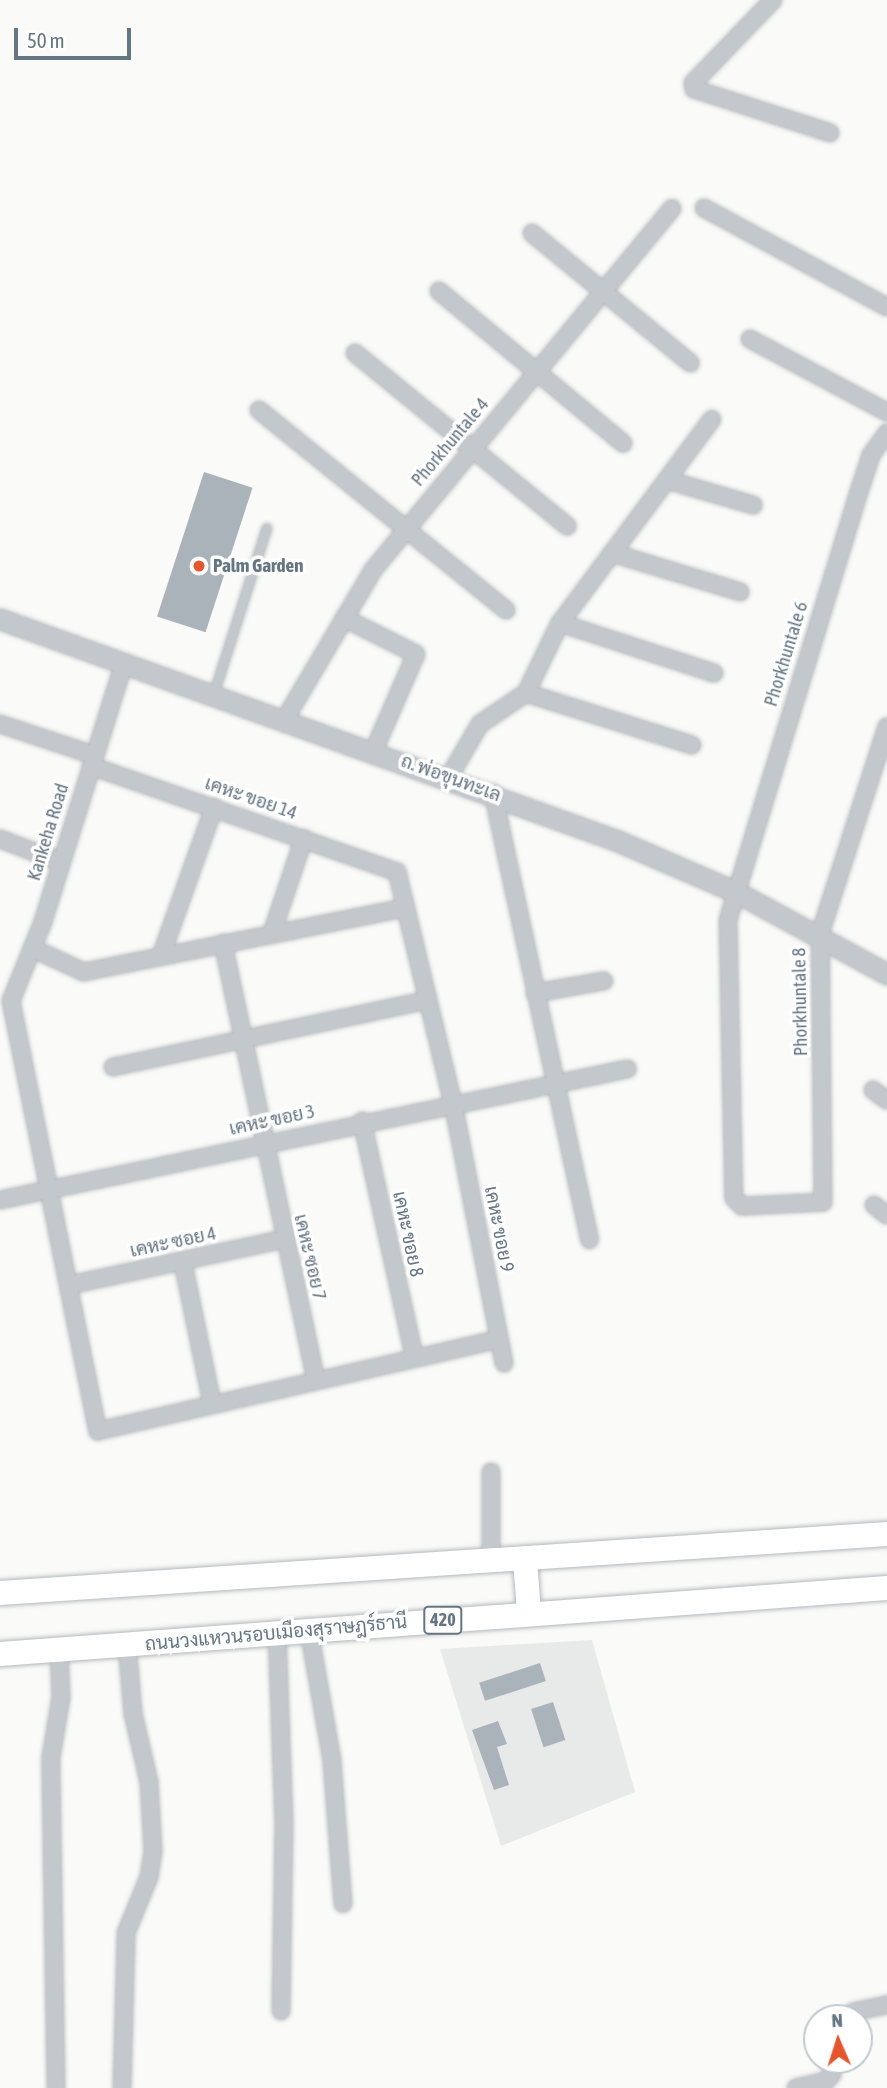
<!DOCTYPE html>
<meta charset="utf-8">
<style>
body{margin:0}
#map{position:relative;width:887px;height:2088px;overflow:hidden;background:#fafaf8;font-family:"Asap Condensed",Sarabun,sans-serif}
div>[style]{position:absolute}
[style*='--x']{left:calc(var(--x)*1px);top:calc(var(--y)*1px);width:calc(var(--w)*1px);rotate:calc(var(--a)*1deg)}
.built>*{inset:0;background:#e8e9e9}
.building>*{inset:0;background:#aab3b9;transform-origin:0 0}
.roads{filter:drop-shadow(0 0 2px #b4b9bd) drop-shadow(0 0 2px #b4b9bd)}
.service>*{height:8px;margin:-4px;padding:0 4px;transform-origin:4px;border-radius:4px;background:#c3c8cc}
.minor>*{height:16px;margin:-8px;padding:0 8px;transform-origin:8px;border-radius:8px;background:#c3c8cc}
.tertiary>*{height:19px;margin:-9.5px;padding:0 9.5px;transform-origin:9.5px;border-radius:9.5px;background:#c3c8cc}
.trunk>*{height:24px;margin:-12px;padding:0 12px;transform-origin:12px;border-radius:12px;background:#fff}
.dots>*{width:19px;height:19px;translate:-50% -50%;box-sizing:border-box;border:4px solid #fff;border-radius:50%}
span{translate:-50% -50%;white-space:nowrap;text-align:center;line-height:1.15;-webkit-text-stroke:7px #fff;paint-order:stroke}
.shield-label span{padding:2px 5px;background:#fff;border:2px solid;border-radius:5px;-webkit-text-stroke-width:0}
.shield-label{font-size:18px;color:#657683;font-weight:700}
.street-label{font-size:19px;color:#657683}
.poi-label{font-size:19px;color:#657683;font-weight:700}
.left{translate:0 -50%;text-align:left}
.north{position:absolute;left:803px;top:2004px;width:70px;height:70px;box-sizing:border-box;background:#fff;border:2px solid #c1c8cd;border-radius:50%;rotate:357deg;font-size:19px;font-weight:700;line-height:28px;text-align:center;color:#657683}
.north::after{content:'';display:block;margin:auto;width:24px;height:32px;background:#e4572e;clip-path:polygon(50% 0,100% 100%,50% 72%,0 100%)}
.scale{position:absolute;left:14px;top:28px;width:117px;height:32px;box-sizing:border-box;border:4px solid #657683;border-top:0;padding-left:9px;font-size:21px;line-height:24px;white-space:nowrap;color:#657683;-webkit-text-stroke:5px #fff;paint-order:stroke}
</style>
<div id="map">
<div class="built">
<div style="clip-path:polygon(592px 1640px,635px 1792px,501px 1846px,440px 1649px)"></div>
</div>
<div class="building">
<div style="left:204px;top:472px;width:51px;height:152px;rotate:18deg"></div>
<div style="left:540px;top:1663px;width:19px;height:64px;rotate:72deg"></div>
<div style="left:553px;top:1702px;width:40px;height:23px;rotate:72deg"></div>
<div style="clip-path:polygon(498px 1721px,507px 1744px,497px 1747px,509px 1785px,494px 1790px,472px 1730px)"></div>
</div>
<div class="roads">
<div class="service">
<div style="--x:214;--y:694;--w:174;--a:-72.3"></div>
</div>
<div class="minor">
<div style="--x:773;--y:0;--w:115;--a:133.9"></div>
<div style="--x:693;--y:83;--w:6;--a:81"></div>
<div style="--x:694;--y:89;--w:143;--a:17.9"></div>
<div style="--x:704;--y:208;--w:208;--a:28.4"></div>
<div style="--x:532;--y:233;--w:205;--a:39.4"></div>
<div style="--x:439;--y:291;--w:239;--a:39.6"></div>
<div style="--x:750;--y:339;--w:155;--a:28.1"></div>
<div style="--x:355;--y:353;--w:274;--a:39.2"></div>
<div style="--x:259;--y:410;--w:318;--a:39"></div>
<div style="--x:887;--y:433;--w:27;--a:126"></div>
<div style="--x:871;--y:455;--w:32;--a:108"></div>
<div style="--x:861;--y:485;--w:455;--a:107"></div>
<div style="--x:728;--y:920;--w:278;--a:88.8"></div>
<div style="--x:734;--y:1198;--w:11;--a:45"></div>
<div style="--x:742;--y:1206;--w:81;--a:-2.8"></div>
<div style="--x:823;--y:1202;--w:268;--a:-90.6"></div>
<div style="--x:820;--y:934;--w:218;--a:-72.1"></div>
<div style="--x:667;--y:480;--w:90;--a:16.2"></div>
<div style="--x:612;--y:553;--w:134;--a:16.9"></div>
<div style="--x:344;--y:618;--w:80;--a:26.6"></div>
<div style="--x:416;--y:654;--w:105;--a:113.6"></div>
<div style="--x:560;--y:623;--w:162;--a:18"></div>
<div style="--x:124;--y:663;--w:271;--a:107.4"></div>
<div style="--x:43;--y:922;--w:85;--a:112.1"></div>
<div style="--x:11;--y:1001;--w:439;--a:78.6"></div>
<div style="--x:98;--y:1431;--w:411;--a:-12.9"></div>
<div style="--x:526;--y:693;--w:174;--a:17.4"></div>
<div style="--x:285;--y:719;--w:173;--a:-59.4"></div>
<div style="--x:373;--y:570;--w:469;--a:-50.4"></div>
<div style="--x:0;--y:724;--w:99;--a:18.3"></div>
<div style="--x:91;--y:766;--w:324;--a:19.1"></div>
<div style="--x:397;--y:872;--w:238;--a:76.4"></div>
<div style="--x:453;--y:1103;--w:265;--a:78.9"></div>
<div style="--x:449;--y:777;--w:61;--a:-59.7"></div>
<div style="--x:480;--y:724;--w:55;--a:-34"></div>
<div style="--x:526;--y:693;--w:78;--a:-64.1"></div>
<div style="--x:560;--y:623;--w:254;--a:-53.3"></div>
<div style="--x:493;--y:793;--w:457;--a:77.8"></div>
<div style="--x:0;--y:839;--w:65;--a:20.7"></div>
<div style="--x:272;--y:933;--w:100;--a:-71.4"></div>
<div style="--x:223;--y:943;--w:446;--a:78"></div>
<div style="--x:32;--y:948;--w:57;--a:24.8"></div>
<div style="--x:84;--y:972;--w:327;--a:-11.3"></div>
<div style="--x:161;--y:956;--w:158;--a:-70.4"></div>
<div style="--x:535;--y:993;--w:70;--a:-9.9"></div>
<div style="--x:113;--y:1067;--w:321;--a:-12"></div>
<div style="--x:873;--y:1090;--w:17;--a:36"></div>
<div style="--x:362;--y:1121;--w:241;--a:77.5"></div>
<div style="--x:0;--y:1200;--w:641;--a:-11.8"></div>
<div style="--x:874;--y:1205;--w:16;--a:38"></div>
<div style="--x:183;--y:1263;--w:143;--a:78.3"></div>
<div style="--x:70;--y:1285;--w:219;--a:-12.1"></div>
<div style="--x:491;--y:1562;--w:90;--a:-90"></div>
<div style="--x:309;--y:1630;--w:133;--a:80"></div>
<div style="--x:332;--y:1761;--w:143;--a:85.6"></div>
<div style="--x:277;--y:1632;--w:190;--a:87.9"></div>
<div style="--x:284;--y:1822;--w:189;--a:90.9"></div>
<div style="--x:853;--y:2012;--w:35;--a:-12"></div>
<div style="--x:56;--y:2088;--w:331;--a:-90.9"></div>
<div style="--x:51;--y:1757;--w:61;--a:-80.5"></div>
<div style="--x:61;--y:1697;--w:47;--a:-92.4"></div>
<div style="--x:122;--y:2088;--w:155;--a:-88.5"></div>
<div style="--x:126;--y:1933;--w:61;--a:-67.7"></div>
<div style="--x:149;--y:1877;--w:26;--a:-81"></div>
<div style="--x:153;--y:1851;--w:69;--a:-93.3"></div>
<div style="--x:149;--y:1782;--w:71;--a:-103.1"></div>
<div style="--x:133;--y:1713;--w:68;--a:-95"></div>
<div style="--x:796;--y:2088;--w:31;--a:-13"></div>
<div style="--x:826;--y:2081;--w:9;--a:-49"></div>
<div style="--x:832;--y:2074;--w:13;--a:-90"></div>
</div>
<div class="tertiary">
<div style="--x:0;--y:619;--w:657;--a:19.76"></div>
<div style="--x:618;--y:841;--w:129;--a:23.4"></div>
<div style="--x:736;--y:892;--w:172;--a:28.5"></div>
</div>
<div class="trunk">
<div style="--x:525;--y:1560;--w:52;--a:85.6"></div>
<div style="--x:0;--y:1593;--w:889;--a:-3.81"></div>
<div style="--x:0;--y:1654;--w:889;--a:-4.26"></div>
</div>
</div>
<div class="dots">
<div style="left:199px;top:566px;background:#e4572e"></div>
</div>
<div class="shield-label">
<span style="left:443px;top:1620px">420</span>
</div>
<div class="street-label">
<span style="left:450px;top:442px;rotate:-50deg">Phorkhuntale 4</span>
<span style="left:786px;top:654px;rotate:-73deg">Phorkhuntale 6</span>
<span style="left:451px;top:778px;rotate:20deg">ถ. พ่อขุนทะเล</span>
<span style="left:251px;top:798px;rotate:19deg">เคหะ ขอย 14</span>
<span style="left:48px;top:832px;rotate:-73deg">Kankeha Road</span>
<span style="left:800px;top:1002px;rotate:-91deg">Phorkhuntale 8</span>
<span style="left:272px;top:1120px;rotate:-12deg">เคหะ ขอย 3</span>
<span style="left:499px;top:1229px;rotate:79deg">เคหะ ขอย 9</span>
<span style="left:408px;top:1234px;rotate:78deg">เคหะ ขอย 8</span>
<span style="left:173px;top:1242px;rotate:-12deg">เคหะ ซอย 4</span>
<span style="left:310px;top:1257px;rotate:77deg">เคหะ ซอย 7</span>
<span style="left:276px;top:1633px;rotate:-5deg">ถนนวงแหวนรอบเมืองสุราษฎร์ธานี</span>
</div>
<div class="poi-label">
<span class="left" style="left:213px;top:566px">Palm Garden</span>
</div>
<div class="north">N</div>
<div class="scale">50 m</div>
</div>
